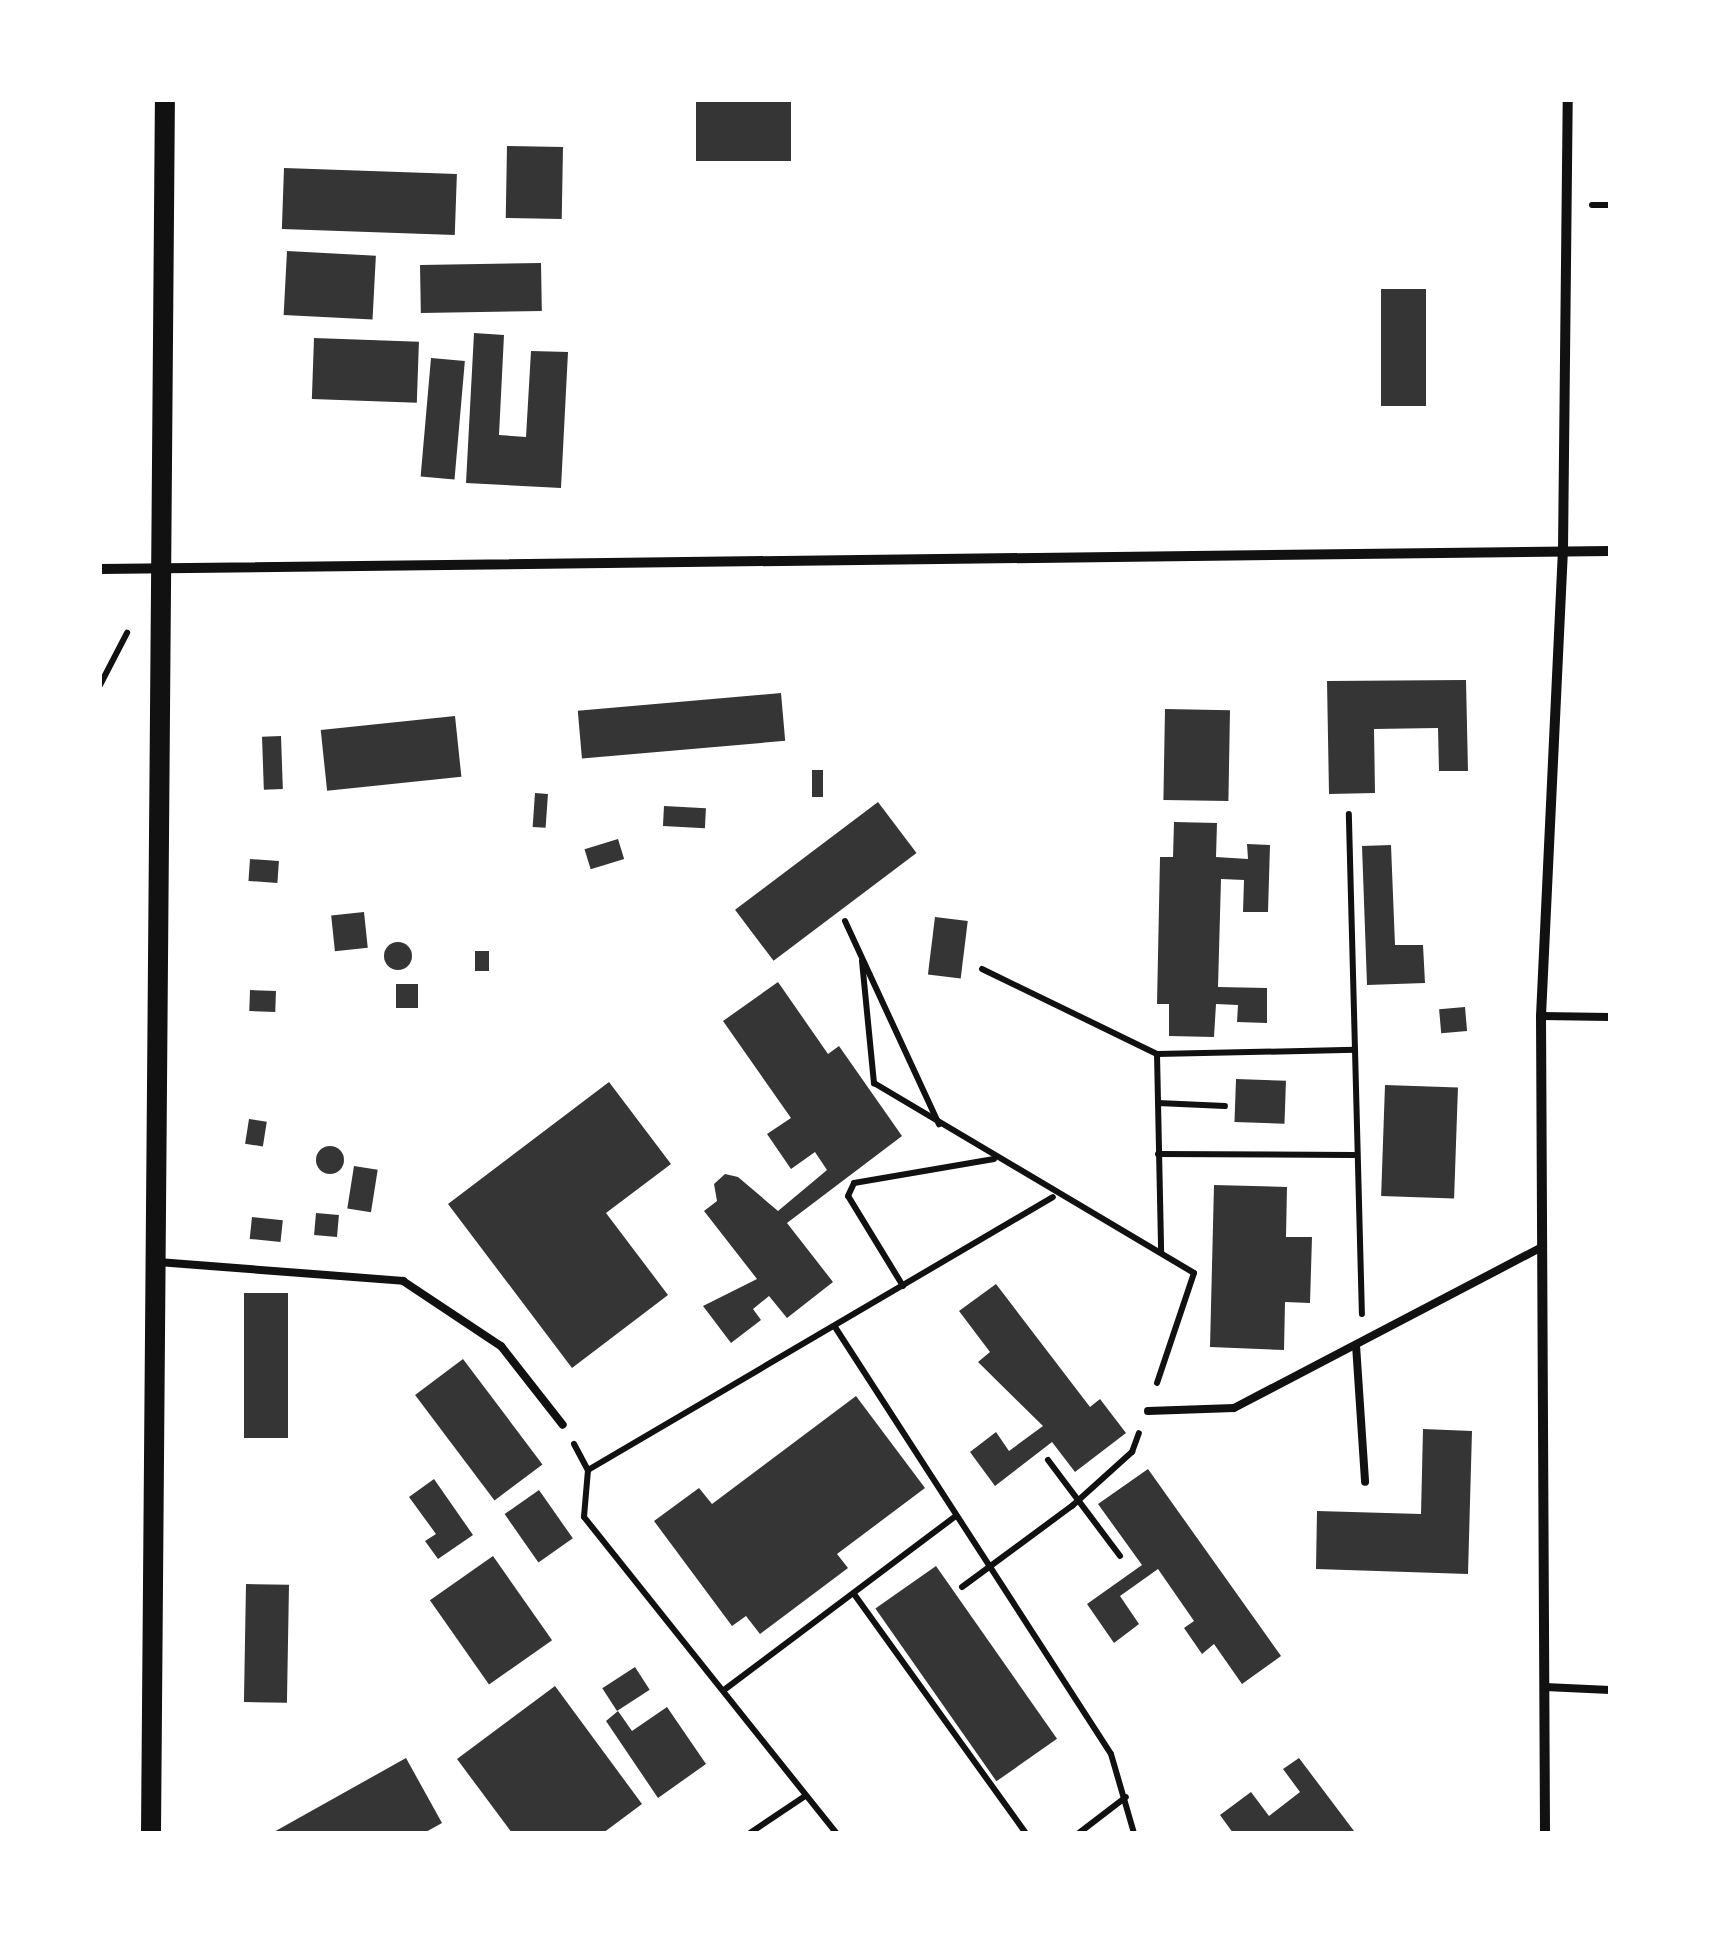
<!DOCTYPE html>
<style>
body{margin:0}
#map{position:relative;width:1710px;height:1933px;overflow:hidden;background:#fff;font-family:Arial,sans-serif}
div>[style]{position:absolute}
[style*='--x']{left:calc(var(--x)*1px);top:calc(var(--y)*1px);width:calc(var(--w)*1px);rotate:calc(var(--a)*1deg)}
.building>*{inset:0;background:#353535;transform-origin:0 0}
.round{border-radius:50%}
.path>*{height:6px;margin:-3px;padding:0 3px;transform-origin:3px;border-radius:3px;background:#111}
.service>*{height:8px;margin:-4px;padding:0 4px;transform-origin:4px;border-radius:4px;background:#111}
.minor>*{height:10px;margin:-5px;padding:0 5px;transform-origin:5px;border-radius:5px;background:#111}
.secondary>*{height:20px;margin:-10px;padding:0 10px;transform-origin:10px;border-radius:10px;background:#111}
span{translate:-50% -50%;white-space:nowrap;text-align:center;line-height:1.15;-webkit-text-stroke:10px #fff;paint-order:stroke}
.frame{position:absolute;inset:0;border:102px solid #fff;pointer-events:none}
</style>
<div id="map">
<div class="building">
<div style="left:696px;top:100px;width:95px;height:61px"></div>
<div style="left:507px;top:146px;width:56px;height:72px;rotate:1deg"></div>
<div style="left:284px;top:168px;width:173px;height:61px;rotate:2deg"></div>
<div style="left:287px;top:251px;width:89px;height:64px;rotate:3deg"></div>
<div style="left:541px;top:263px;width:48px;height:121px;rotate:89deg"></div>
<div style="left:1381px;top:289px;width:45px;height:117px"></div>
<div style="clip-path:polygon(474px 333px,504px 335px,499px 435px,526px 437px,531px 351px,568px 352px,561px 488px,466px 483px)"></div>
<div style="left:314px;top:338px;width:105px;height:61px;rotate:2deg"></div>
<div style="left:431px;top:358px;width:34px;height:119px;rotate:5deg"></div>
<div style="clip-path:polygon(1466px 680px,1468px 771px,1439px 771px,1438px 728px,1374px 729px,1375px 793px,1329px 794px,1327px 681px)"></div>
<div style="left:781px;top:693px;width:48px;height:204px;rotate:85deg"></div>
<div style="left:1165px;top:709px;width:65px;height:91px;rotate:1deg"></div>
<div style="left:455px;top:716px;width:61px;height:135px;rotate:84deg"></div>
<div style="left:281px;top:736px;width:53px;height:19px;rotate:88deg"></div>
<div style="left:812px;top:770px;width:11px;height:27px"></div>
<div style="left:535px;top:793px;width:13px;height:34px;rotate:4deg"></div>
<div style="left:878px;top:802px;width:64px;height:179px;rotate:53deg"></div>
<div style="left:664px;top:806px;width:42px;height:20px;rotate:3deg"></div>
<div style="clip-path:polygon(1174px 822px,1217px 823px,1216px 857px,1248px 859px,1247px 844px,1270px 845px,1268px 912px,1243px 912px,1244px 880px,1221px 879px,1218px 987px,1267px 988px,1267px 1023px,1237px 1022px,1238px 1005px,1216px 1004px,1214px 1037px,1169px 1036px,1169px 1004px,1157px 1004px,1160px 857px,1173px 857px)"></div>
<div style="left:618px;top:839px;width:21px;height:35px;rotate:73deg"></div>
<div style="clip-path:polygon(1391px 845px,1395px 945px,1423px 945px,1425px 983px,1367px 985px,1362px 846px)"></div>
<div style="left:250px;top:859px;width:29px;height:22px;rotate:4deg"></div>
<div style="left:364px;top:912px;width:36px;height:33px;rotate:84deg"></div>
<div style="left:935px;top:917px;width:33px;height:58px;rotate:7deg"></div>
<div class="round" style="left:384px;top:942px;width:28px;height:28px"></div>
<div style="left:475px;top:951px;width:14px;height:20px"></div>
<div style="clip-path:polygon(778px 982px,828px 1054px,839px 1046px,902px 1136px,787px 1223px,833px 1282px,787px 1318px,769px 1296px,753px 1309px,761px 1320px,731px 1343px,703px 1306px,757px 1279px,704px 1211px,717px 1201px,714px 1184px,725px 1174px,738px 1177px,778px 1211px,827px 1170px,815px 1152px,791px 1169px,767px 1134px,791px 1118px,723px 1021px)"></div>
<div style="left:396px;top:984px;width:22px;height:24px"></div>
<div style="left:250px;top:990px;width:26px;height:21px;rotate:2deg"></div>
<div style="left:1465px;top:1007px;width:24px;height:26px;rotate:85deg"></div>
<div style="left:1236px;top:1079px;width:50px;height:43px;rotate:2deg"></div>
<div style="clip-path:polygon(609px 1082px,671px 1164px,606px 1213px,668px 1295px,572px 1368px,448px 1204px)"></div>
<div style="left:1385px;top:1085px;width:73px;height:111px;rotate:2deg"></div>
<div style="left:249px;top:1119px;width:18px;height:25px;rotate:9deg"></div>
<div class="round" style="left:316px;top:1146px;width:28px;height:28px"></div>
<div style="left:354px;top:1166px;width:24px;height:43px;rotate:9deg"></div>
<div style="clip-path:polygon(1214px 1185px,1287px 1187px,1286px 1237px,1312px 1237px,1310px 1303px,1285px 1302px,1284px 1350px,1210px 1347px)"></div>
<div style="left:316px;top:1213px;width:23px;height:22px;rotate:5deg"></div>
<div style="left:252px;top:1217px;width:31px;height:22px;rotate:6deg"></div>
<div style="clip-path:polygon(996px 1284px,1090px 1407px,1100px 1399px,1126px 1433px,1075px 1472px,1052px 1442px,995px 1486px,970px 1452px,996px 1432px,1009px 1451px,1043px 1426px,978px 1362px,990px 1352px,959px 1311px)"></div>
<div style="left:288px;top:1293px;width:145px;height:44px;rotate:90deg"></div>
<div style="left:463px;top:1359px;width:132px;height:60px;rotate:53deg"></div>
<div style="clip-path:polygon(856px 1396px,925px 1488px,837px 1554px,848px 1568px,760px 1634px,746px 1616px,732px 1626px,654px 1521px,699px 1488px,712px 1504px)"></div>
<div style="clip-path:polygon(1423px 1429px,1472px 1431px,1468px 1574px,1316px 1569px,1317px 1511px,1421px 1514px)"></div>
<div style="clip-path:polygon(1148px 1469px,1281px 1656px,1242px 1684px,1214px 1644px,1202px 1654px,1184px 1628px,1194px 1621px,1158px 1569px,1120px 1596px,1139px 1624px,1114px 1643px,1087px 1604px,1142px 1565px,1098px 1504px)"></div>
<div style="clip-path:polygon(434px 1479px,473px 1535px,438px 1559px,425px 1541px,436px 1534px,409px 1497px)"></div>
<div style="left:539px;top:1490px;width:59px;height:42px;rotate:55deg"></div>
<div style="left:493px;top:1556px;width:103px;height:77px;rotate:55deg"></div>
<div style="left:936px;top:1566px;width:211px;height:74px;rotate:55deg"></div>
<div style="left:246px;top:1584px;width:43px;height:118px;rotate:1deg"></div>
<div style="left:635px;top:1667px;width:27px;height:39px;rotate:57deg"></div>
<div style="clip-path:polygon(555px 1686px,642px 1804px,603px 1833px,512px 1833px,457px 1759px)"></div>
<div style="clip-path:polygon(667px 1707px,706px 1764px,658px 1798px,606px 1721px,618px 1711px,632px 1731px)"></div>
<div style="clip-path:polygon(406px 1758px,442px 1823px,424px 1833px,272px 1833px)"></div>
<div style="clip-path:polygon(1299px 1758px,1354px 1831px,1233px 1833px,1220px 1815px,1251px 1792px,1269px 1816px,1300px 1792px,1283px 1769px)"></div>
</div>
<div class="path">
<div style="--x:1592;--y:205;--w:18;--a:0"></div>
<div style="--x:100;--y:685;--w:59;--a:-62.6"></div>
<div style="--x:845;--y:921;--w:224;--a:65.2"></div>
<div style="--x:862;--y:961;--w:123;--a:84.4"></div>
<div style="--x:874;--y:1083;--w:372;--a:30.7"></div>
<div style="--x:1194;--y:1273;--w:116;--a:108.6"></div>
<div style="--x:982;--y:969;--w:195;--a:25.9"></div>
<div style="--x:1157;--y:1054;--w:198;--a:88.8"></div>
<div style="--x:1355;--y:1050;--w:264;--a:88.5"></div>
<div style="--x:1157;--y:1054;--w:198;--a:-1.2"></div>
<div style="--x:1355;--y:1050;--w:236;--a:-91.5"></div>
<div style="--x:1158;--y:1103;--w:67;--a:2.6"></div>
<div style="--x:1158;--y:1154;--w:196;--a:0.3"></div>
<div style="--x:903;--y:1286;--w:105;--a:-121.4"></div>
<div style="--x:848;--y:1196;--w:14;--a:-65"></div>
<div style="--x:854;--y:1183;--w:142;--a:-9.7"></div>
<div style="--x:835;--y:1327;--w:508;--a:57.12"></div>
<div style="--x:1111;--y:1754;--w:82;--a:73.8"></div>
<div style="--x:574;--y:1444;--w:30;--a:62"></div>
<div style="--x:588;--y:1470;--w:539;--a:-30.42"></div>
<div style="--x:1048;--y:1460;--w:120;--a:53.1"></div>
<div style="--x:588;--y:1470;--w:47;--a:94.9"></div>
<div style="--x:584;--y:1517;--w:404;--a:51.4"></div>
<div style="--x:962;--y:1587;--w:137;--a:-36.4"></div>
<div style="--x:1072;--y:1506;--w:81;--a:-42"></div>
<div style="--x:1132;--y:1452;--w:20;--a:-70"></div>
<div style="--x:854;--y:1594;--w:294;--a:54.3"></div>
<div style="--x:724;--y:1690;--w:290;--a:-36.9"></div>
<div style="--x:750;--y:1833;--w:66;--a:-33.9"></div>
<div style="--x:1079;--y:1833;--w:59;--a:-37.5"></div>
</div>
<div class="service">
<div style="--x:1541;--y:1016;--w:69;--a:0.8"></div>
<div style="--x:158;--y:1262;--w:246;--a:4.4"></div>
<div style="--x:403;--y:1281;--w:118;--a:33.6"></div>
<div style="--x:501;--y:1346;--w:100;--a:51.9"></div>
<div style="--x:1356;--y:1345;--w:137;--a:86.2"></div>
<div style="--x:1148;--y:1411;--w:86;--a:-2"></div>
<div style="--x:1234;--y:1408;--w:348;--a:-27.6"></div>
<div style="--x:1545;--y:1687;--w:65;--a:2.6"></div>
</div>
<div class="minor">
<div style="--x:100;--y:569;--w:1510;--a:-0.68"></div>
<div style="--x:1545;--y:1833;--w:817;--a:-90.28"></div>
<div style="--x:1541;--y:1016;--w:467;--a:-87.3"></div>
<div style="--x:1563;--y:550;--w:450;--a:-89.4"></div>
</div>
<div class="secondary">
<div style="--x:151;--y:1833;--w:1733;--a:-89.54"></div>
</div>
<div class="frame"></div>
</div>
